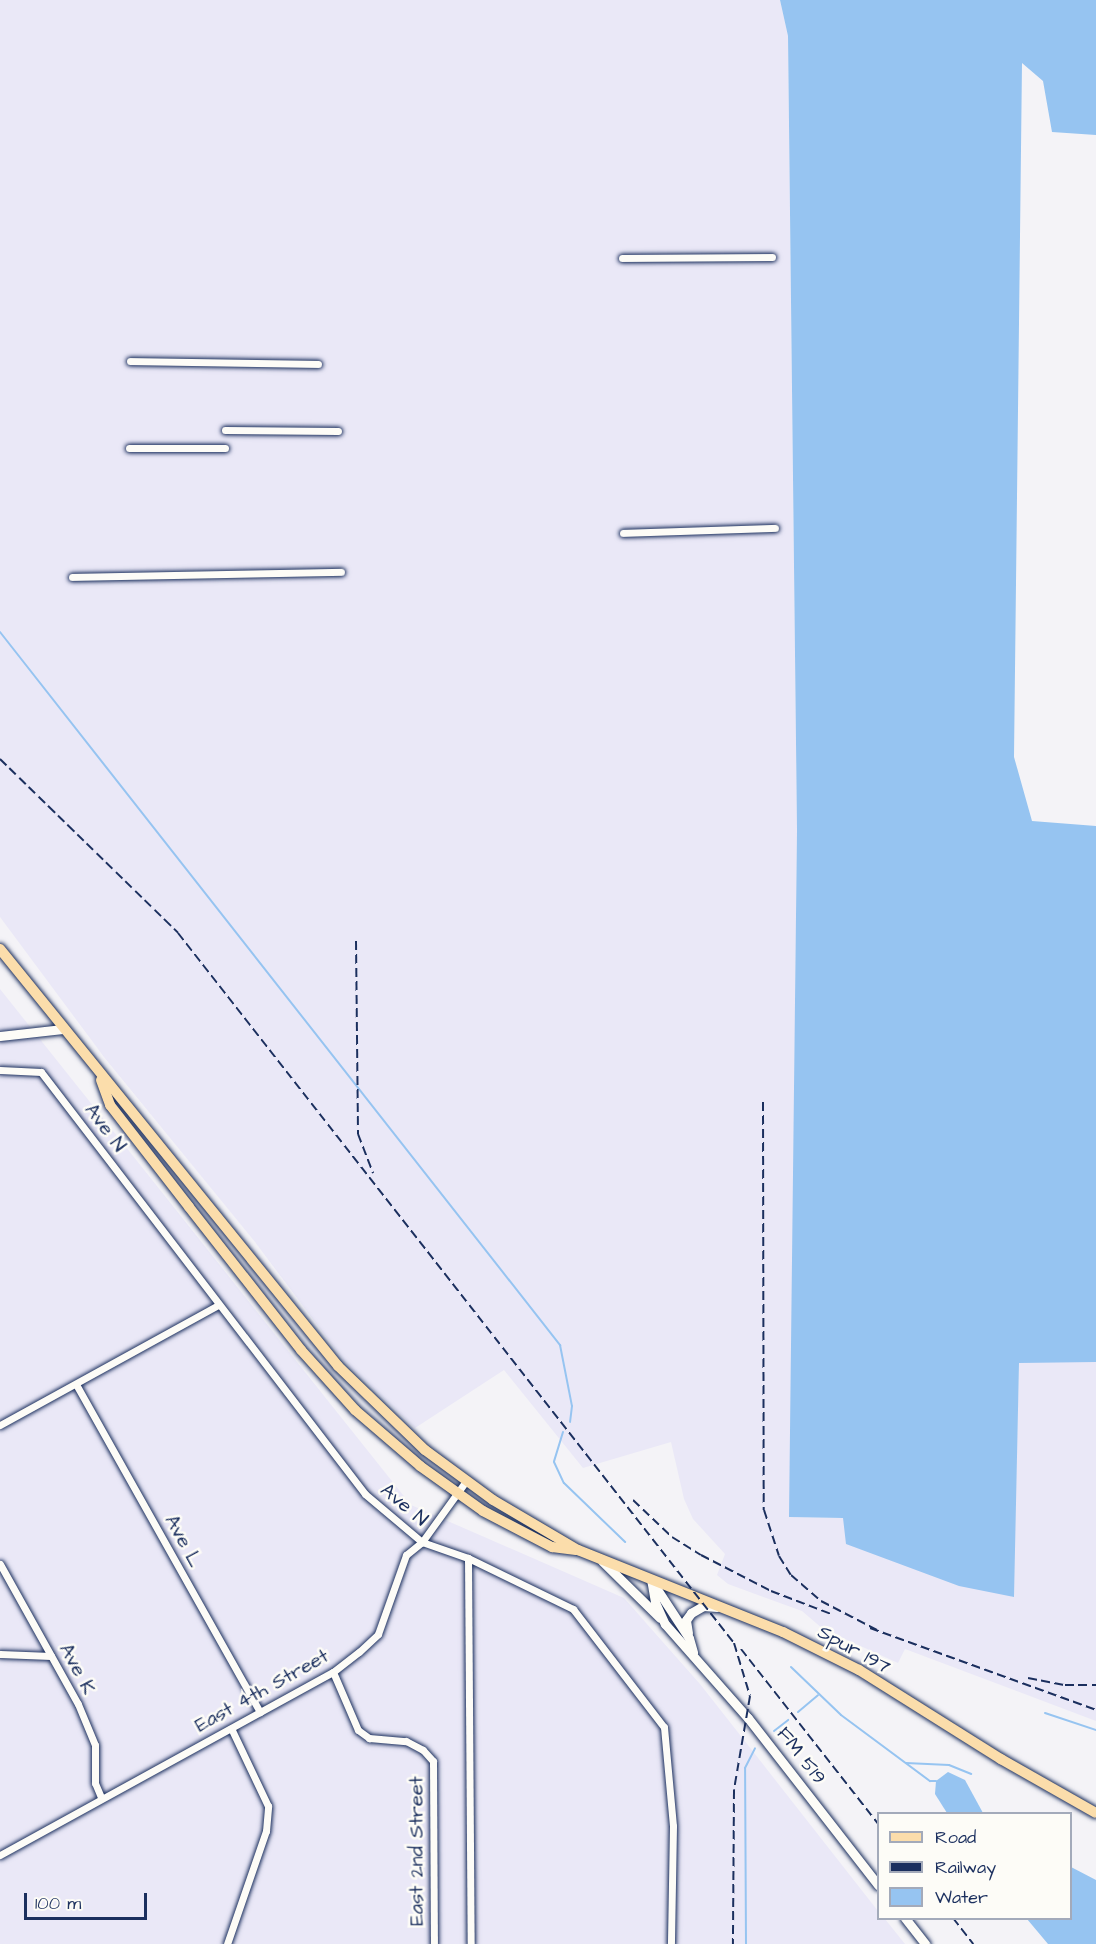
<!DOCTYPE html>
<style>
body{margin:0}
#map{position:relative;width:1096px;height:1944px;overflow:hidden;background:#f4f3f7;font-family:"Architects Daughter",sans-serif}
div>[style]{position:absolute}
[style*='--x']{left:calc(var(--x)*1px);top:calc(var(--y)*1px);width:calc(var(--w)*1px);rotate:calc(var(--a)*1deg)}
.built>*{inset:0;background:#eae8f7}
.water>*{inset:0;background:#96c4f1}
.stream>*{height:2px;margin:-1px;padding:0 1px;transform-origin:1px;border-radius:1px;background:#96c4f1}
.roads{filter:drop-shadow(0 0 2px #1b2f5e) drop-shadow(0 0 2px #1b2f5e)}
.street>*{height:7px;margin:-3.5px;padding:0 3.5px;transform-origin:3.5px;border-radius:3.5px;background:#fdfcf7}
.secondary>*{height:9px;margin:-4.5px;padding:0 4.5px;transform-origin:4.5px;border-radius:4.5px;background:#fdfcf7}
.primary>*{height:10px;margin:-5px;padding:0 5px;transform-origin:5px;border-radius:5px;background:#fbddab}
.rail>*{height:2px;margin-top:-1px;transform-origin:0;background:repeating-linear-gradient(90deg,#1b2f5e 0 9px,transparent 0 13.5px)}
span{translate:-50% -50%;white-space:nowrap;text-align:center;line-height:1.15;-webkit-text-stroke:5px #fdfcf7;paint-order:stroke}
.street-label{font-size:20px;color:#1b2f5e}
.legend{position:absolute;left:877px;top:1812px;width:195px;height:108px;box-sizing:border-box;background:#fdfcf7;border:2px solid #a3aaba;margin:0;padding:8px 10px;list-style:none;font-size:18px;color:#1b2f5e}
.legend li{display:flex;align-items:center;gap:12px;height:30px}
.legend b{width:30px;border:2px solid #a3aaba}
.scale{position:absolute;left:24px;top:1893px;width:123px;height:27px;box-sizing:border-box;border:3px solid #1b2f5e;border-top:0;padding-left:8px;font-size:18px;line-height:21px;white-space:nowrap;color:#1b2f5e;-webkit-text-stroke:4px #fdfcf7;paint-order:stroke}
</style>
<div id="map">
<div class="built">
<div style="clip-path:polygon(0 0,780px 0,788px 36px,797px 830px,790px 1517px,844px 1518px,1013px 1597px,1019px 1362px,1096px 1362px,1096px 1721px,905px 1649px,898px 1663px,823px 1629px,802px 1611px,728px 1584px,717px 1575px,725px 1554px,693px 1519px,684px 1499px,671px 1442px,583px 1468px,504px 1370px,415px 1428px,345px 1362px,255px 1242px,104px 1057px,0 917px)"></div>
<div style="clip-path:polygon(0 989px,411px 1505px,624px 1598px,700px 1684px,878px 1911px,878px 1918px,885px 1919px,905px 1944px,0 1944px)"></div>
</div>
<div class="water">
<div style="clip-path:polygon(780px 0,1096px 0,1096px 135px,1052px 132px,1043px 81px,1022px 63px,1014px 757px,1032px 821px,1096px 826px,1096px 1362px,1019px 1363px,1014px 1597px,959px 1586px,846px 1544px,843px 1518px,789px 1517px,797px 830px,788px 36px)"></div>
<div style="clip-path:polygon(948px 1772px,965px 1780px,983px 1813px,947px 1813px,935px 1794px,936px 1781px)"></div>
<div style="clip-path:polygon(1071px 1867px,1096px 1880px,1096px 1944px,1048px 1944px,1027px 1919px,1070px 1918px)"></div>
</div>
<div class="stream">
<div style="--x:0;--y:632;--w:907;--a:51.85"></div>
<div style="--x:560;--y:1345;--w:62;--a:78.9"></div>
<div style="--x:572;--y:1406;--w:16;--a:97"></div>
<div style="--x:563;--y:1432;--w:31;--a:107"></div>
<div style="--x:554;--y:1462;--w:23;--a:65"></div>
<div style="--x:564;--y:1483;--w:85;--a:44"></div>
<div style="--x:791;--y:1667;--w:69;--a:43.8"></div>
<div style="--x:841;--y:1715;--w:111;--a:36.6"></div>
<div style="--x:930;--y:1781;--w:6;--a:0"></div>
<div style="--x:798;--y:1712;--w:26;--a:-40"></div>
<div style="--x:1045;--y:1713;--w:54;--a:18.4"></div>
<div style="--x:774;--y:1731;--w:18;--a:-38"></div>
<div style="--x:906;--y:1763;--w:43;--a:2.7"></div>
<div style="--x:949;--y:1765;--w:24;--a:22"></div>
<div style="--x:746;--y:1944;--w:176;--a:-90.3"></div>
<div style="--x:745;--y:1768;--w:22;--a:-63"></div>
</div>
<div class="roads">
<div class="street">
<div style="--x:622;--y:258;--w:150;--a:-0.4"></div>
<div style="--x:130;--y:361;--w:188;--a:0.9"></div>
<div style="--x:225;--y:430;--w:113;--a:0.5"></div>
<div style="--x:129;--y:448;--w:96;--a:0"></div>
<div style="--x:623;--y:533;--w:152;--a:-1.9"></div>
<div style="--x:72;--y:577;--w:269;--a:-1.1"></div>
<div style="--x:0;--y:1070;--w:41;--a:2.8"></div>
<div style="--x:41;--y:1072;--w:532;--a:52.48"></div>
<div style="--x:365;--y:1494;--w:75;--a:40.1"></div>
<div style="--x:422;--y:1542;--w:49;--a:19.2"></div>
<div style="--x:468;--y:1558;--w:117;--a:25.9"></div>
<div style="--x:573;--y:1609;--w:149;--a:52.4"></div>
<div style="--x:664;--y:1727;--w:99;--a:84.8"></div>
<div style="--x:673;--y:1826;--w:118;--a:91"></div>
<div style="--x:77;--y:1386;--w:374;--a:60.7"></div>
<div style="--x:0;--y:1425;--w:249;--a:-28.8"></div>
<div style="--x:468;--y:1558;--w:386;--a:89.6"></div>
<div style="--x:0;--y:1564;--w:160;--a:60.9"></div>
<div style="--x:78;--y:1704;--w:44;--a:67.5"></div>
<div style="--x:95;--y:1745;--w:38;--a:90"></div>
<div style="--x:95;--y:1783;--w:15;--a:67"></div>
<div style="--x:0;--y:1654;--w:51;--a:2.2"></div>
<div style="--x:333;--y:1672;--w:63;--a:66.7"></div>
<div style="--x:358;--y:1730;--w:14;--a:36"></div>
<div style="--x:369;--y:1738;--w:37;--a:5"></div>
<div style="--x:406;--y:1741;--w:19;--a:28"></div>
<div style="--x:423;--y:1750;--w:15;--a:48"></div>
<div style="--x:433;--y:1761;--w:183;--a:89.7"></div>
<div style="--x:0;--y:1855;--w:380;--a:-28.8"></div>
<div style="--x:333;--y:1672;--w:33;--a:-38"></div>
<div style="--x:359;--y:1652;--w:26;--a:-43"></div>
<div style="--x:378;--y:1634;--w:84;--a:-70.5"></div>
<div style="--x:406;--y:1555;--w:21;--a:-39"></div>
<div style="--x:422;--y:1542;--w:75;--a:-54.2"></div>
<div style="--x:227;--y:1944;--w:120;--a:-71"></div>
<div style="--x:266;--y:1831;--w:25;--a:-85"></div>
<div style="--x:268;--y:1806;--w:86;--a:-115.4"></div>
</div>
<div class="secondary">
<div style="--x:0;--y:1036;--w:63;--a:-6.3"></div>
<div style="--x:602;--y:1561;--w:81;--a:44.5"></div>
<div style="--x:651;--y:1579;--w:23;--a:80"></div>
<div style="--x:655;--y:1602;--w:24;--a:66"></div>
<div style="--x:665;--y:1624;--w:125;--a:48.6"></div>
<div style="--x:748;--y:1718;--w:212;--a:52.1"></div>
<div style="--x:651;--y:1580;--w:69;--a:56.8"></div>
<div style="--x:689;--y:1638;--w:15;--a:74"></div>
<div style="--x:688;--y:1633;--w:13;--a:-99"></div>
<div style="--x:686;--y:1620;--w:9;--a:-54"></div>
<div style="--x:691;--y:1613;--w:14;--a:-30"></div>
<div style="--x:703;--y:1606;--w:14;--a:4"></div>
<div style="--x:905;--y:1918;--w:33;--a:52"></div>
</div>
<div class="primary">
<div style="--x:0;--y:949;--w:537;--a:50.97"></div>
<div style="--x:338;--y:1366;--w:121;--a:44"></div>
<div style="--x:425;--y:1450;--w:84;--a:36.3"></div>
<div style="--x:493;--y:1500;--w:99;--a:30.5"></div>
<div style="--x:578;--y:1550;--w:221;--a:21.8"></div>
<div style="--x:783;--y:1632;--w:85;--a:26.6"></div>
<div style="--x:859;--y:1670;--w:168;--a:32.1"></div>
<div style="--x:1001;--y:1759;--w:109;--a:29.6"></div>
<div style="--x:101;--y:1080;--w:27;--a:70"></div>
<div style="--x:110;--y:1105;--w:129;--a:52.2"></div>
<div style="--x:189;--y:1207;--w:182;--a:51.9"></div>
<div style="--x:301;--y:1350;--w:81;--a:48"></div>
<div style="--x:355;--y:1410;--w:86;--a:40.7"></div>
<div style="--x:420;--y:1466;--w:77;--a:35.5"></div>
<div style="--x:483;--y:1511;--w:78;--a:27.6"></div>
<div style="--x:552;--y:1547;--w:24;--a:7"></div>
</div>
</div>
<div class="rail">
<div style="--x:0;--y:759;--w:249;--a:44.3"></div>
<div style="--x:178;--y:933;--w:902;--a:51.94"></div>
<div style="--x:734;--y:1643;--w:55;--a:73.2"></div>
<div style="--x:750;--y:1696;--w:95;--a:99.7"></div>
<div style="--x:734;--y:1790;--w:154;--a:90.4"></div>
<div style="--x:356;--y:941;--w:193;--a:89.4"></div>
<div style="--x:358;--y:1134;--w:42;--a:69"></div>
<div style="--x:763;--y:1102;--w:408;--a:89.9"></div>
<div style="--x:764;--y:1510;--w:48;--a:71.9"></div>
<div style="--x:779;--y:1556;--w:22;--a:58"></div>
<div style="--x:791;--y:1575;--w:40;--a:41"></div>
<div style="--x:821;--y:1601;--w:65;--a:27.3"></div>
<div style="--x:633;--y:1500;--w:54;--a:43.5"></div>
<div style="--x:672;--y:1537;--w:34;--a:32"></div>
<div style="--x:701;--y:1555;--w:79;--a:27.2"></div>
<div style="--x:771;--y:1591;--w:64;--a:21"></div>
<div style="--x:870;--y:1628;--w:240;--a:19.9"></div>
<div style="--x:741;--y:1649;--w:222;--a:51.9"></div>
<div style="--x:1028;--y:1678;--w:38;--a:11"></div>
<div style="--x:1065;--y:1685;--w:31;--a:0"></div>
<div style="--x:953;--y:1918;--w:33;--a:52"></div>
</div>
<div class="street-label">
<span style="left:105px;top:1128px;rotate:53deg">Ave N</span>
<span style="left:404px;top:1505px;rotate:40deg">Ave N</span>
<span style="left:183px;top:1541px;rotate:61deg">Ave L</span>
<span style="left:854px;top:1650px;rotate:29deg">Spur 197</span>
<span style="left:77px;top:1669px;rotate:61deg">Ave K</span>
<span style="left:262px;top:1691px;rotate:-29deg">East 4th Street</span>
<span style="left:801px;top:1756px;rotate:52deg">FM 519</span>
<span style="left:417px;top:1851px;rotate:-90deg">East 2nd Street</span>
</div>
<ul class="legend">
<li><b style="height:8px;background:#fbddab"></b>Road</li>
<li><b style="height:8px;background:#1b2f5e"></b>Railway</li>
<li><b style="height:16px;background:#96c4f1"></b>Water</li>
</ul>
<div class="scale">100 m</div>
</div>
